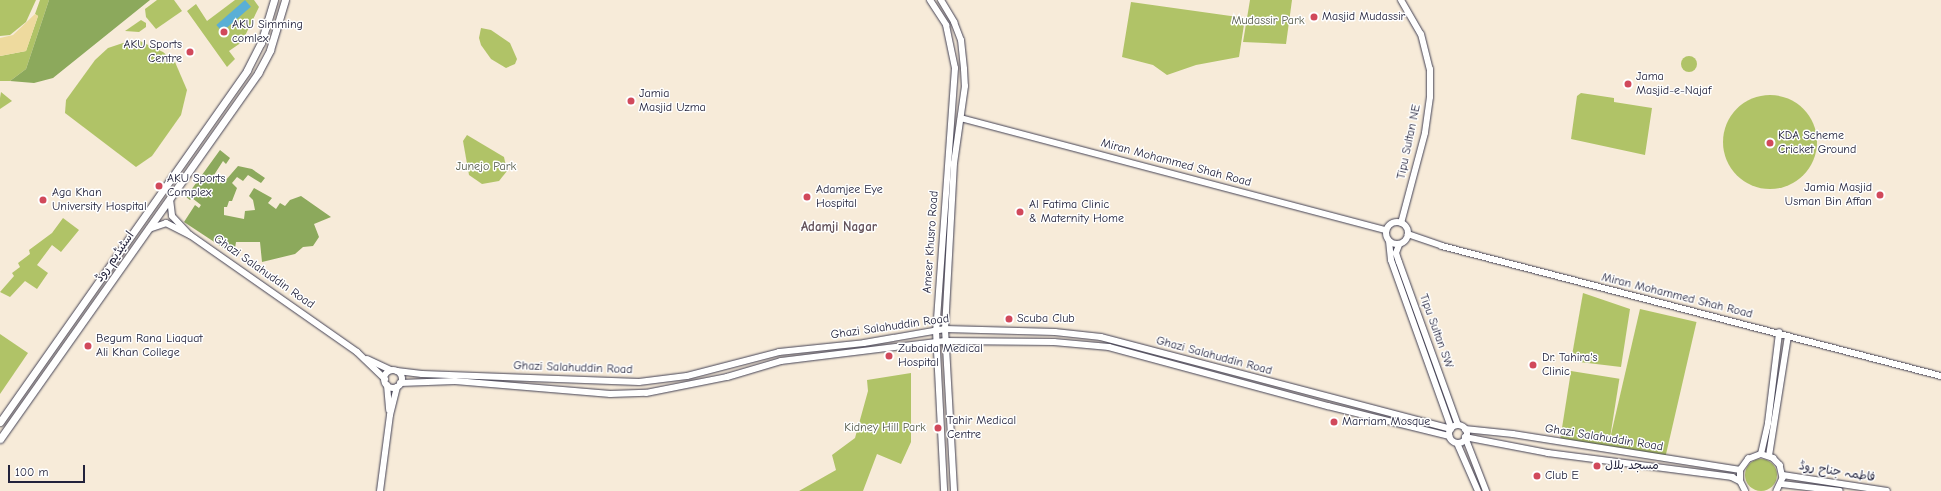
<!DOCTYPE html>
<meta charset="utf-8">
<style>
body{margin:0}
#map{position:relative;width:1941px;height:491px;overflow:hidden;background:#f7ebd9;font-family:"Comic Neue","Playpen Sans Arabic",sans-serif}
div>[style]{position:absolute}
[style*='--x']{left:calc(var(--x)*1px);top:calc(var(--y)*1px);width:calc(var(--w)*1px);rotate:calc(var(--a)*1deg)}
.green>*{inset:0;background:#b0c367;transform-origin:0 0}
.round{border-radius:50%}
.forest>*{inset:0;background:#8ca95c}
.sand>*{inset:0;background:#eeda9e}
.water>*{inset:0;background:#5aafd6;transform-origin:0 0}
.roads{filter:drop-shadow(0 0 1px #424053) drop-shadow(0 0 1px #424053)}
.tertiary>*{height:5.5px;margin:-2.75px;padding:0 2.75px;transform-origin:2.75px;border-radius:2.75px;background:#fff}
.secondary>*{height:6px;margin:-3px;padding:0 3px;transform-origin:3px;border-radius:3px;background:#fff}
.secondary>.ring{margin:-3px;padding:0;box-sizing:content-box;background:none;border:6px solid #fff;border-radius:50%}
.primary>*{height:7px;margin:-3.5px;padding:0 3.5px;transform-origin:3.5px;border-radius:3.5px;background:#fff}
.dots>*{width:11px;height:11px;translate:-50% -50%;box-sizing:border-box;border:2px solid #fff;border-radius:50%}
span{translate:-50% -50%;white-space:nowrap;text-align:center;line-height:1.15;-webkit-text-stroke:3px #fff;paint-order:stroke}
.poi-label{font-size:12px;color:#22223b}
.left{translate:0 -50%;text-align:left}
.right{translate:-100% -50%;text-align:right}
.park-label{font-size:12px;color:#545a4a}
.street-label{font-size:12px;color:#22223b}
.neighbourhood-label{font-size:13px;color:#635159;font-weight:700}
.scale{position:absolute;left:8px;top:465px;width:77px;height:18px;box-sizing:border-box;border:2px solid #22223b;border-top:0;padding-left:5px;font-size:12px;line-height:14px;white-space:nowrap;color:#22223b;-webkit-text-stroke:3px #fff;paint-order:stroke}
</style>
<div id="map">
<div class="green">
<div style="clip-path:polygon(0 0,36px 0,26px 22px,10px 35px,0 36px)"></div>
<div style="clip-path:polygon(40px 0,49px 0,26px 69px,10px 81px,0 81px,0 56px,26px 51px,38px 16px,35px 14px)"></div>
<div style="clip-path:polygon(157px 0,174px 0,182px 11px,156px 29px,146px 17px,145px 9px)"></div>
<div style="clip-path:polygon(235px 0,254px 0,259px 7px,242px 42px,229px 51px,235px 59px,227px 67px,187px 11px,196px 4px,207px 21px)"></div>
<div style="clip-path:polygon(1250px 0,1292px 0,1286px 44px,1243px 42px)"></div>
<div style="clip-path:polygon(1131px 2px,1245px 18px,1239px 57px,1196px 65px,1167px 75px,1153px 65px,1122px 57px)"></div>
<div style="clip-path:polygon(141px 20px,146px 23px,146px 27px,139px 32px,125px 31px)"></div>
<div style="clip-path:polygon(481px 28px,491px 30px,510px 43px,517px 59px,515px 64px,506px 68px,491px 59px,481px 45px,479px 38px)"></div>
<div style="clip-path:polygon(140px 41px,163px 52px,175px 62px,187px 90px,181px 115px,152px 156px,136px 167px,65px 113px,66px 100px,95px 60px,108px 48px,123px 43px)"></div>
<div class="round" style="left:1681px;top:56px;width:16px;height:16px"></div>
<div style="clip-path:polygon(1px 92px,12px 101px,0 109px,0 98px)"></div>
<div style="clip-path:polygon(1581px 93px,1614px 98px,1614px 102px,1652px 108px,1645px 155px,1571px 139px,1577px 96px)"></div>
<div class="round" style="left:1723px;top:95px;width:94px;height:94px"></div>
<div style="clip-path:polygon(467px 135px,504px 157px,507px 171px,499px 181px,482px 184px,469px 175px,463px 141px)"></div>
<div style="clip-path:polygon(63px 218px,79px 230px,61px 252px,52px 245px,37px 265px,48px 273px,37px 289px,25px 281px,10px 297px,0 292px,14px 276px,12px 273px,20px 267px,18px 263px,30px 254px,29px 250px,52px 233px)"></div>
<div style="clip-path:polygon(1583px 293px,1630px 309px,1621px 367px,1571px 361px)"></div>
<div style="left:1640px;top:309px;width:58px;height:143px;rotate:13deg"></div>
<div style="clip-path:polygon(0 334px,28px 353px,0 394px)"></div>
<div style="left:1571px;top:371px;width:49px;height:69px;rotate:9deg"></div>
<div style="clip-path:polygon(911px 373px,911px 442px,901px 464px,877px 454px,863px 491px,799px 491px,836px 470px,832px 455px,855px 438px,868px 391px,867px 380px)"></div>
<div class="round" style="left:1745px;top:459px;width:32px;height:32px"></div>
</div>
<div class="forest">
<div style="clip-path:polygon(49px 0,150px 0,53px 78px,34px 83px,10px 81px,26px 69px)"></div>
<div style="clip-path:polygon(220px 150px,230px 158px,226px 164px,223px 161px,214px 175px,225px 181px,238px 166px,252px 169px,265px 178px,261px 183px,248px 175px,243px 181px,237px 177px,232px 183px,237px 188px,232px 201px,229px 201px,227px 207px,224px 207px,224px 215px,244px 219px,245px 211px,255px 210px,253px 200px,249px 196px,254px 188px,272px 198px,268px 203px,276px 209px,280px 203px,285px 206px,290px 200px,301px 196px,331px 217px,314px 224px,319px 237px,313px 246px,303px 247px,295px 254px,262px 262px,260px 242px,236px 242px,234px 255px,184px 222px,195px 205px,199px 208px,201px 205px,192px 198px,190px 200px,186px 197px)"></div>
</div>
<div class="sand">
<div style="clip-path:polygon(35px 14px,38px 16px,26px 51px,0 56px,0 38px,13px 35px)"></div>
</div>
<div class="water">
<div style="left:245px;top:0;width:9px;height:38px;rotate:49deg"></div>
</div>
<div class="roads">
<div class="tertiary">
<div style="--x:961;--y:118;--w:440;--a:14.8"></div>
<div style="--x:1408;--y:234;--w:36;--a:19"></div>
<div style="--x:1442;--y:246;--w:516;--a:14.6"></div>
<div style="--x:945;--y:329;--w:110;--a:1.6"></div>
<div style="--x:1055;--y:332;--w:46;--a:6.2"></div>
<div style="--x:1101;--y:337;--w:362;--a:14.7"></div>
<div style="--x:945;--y:341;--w:109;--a:0.5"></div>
<div style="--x:1054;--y:342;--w:55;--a:5.2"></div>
<div style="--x:1109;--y:347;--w:227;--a:15.1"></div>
<div style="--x:1328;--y:406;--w:125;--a:13.9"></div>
<div style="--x:1465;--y:429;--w:48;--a:5.9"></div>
<div style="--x:1513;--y:434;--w:230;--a:9"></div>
<div style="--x:1465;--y:437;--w:85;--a:10.9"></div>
<div style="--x:1548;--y:453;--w:186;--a:7.4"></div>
<div style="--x:1732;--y:477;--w:9;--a:27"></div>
<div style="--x:1761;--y:454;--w:32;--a:-77"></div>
<div style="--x:1768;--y:423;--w:91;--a:-83"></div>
<div style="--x:1769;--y:456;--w:121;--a:-81"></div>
<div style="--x:1783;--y:475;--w:105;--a:8.7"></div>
<div style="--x:1782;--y:484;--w:58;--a:6.9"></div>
<div style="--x:1745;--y:491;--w:11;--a:-117"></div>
<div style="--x:1740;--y:481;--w:11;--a:-90"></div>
<div style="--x:1740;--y:470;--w:14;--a:-54"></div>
<div style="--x:1748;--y:459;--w:14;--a:-21"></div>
<div style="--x:1761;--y:454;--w:13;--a:18"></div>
<div style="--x:1773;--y:458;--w:10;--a:45"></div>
<div style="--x:1780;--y:465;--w:13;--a:77"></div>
<div style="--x:1783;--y:478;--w:14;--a:115"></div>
</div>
<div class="secondary">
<div style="--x:930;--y:0;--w:30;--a:57"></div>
<div style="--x:946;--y:25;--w:44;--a:78.2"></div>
<div style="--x:955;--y:68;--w:264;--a:94.1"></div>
<div style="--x:936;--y:331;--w:160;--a:87.1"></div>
<div style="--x:941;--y:0;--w:26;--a:59"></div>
<div style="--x:954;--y:22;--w:19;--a:69"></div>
<div style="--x:961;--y:40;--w:29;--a:84"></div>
<div style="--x:964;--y:69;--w:17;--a:87"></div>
<div style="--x:965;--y:86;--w:78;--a:98.1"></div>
<div style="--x:954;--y:163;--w:166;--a:93.1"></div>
<div style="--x:945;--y:329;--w:162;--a:86.8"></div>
<div style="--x:1401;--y:0;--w:39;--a:60"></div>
<div style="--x:1421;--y:34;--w:36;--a:76"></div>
<div style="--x:1430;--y:69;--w:28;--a:90"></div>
<div style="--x:1430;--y:97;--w:36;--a:98"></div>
<div style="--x:1425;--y:133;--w:93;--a:104.9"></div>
<div style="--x:170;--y:199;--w:17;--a:83"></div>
<div style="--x:172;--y:216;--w:26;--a:47"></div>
<div style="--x:190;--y:235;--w:204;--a:35"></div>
<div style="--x:357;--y:352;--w:39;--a:44"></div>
<div class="ring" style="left:1386px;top:222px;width:16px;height:16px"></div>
<div style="--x:149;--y:229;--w:18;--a:-19"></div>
<div style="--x:166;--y:223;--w:27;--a:27"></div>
<div style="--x:1389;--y:241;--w:19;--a:84"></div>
<div style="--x:1391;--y:260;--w:178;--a:70.3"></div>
<div style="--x:1399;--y:245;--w:9;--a:111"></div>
<div style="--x:1396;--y:253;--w:9;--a:72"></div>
<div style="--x:1399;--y:262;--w:173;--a:70.1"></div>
<div style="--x:367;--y:359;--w:26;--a:25"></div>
<div class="ring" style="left:384px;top:370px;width:12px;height:12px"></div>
<div style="--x:397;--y:371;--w:25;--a:7"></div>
<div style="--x:422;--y:374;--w:217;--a:2.1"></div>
<div style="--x:639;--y:382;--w:48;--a:-7.1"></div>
<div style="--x:687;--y:376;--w:95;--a:-14.6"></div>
<div style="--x:779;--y:352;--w:85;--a:-6"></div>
<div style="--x:864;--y:343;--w:82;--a:-9.8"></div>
<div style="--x:400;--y:383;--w:55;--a:-2.1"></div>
<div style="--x:455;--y:381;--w:156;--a:4.8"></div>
<div style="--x:610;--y:394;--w:36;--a:-2"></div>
<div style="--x:646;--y:393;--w:83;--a:-11.2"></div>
<div style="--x:727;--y:377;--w:56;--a:-16.5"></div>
<div style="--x:781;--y:361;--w:165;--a:-7"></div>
<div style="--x:387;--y:385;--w:25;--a:85"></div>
<div class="ring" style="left:1449px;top:425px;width:12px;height:12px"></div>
<div style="--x:1465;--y:437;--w:58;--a:68.7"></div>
<div style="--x:1457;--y:443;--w:52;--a:66.4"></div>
<div style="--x:380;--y:491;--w:77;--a:-82.5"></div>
<div style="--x:390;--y:415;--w:29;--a:-76"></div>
</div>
<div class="primary">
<div style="--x:0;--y:422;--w:430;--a:-54.9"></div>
<div style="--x:247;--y:70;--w:30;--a:-63"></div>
<div style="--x:261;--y:43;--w:45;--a:-73.2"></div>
<div style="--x:0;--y:439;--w:448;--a:-54.8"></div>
<div style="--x:258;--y:73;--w:26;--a:-62"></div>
<div style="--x:270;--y:50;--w:52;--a:-73.3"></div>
</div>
</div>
<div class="dots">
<div style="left:1314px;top:17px;background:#d1495b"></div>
<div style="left:224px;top:32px;background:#d1495b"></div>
<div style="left:190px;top:52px;background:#d1495b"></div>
<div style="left:1628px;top:84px;background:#d1495b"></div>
<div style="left:631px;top:101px;background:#d1495b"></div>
<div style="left:1770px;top:143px;background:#d1495b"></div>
<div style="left:159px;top:186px;background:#d1495b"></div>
<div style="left:1880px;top:195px;background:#d1495b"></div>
<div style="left:807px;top:197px;background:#d1495b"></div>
<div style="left:43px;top:200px;background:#d1495b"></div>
<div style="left:1020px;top:212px;background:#d1495b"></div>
<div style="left:1009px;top:319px;background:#d1495b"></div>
<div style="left:88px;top:346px;background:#d1495b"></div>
<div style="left:889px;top:356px;background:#d1495b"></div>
<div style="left:1533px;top:365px;background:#d1495b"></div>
<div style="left:1334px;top:422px;background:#d1495b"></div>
<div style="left:938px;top:428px;background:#d1495b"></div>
<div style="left:1597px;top:466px;background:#d1495b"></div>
<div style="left:1537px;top:476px;background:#d1495b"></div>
</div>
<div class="poi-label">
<span class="left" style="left:1322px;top:17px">Masjid Mudassir</span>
<span class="left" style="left:232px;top:32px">AKU Simming<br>comlex</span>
<span class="right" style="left:182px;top:52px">AKU Sports<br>Centre</span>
<span class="left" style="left:1636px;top:84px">Jama<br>Masjid-e-Najaf</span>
<span class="left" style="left:639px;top:101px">Jamia<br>Masjid Uzma</span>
<span class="left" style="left:1778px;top:143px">KDA Scheme<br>Cricket Ground</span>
<span class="left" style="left:167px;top:186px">AKU Sports<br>Complex</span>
<span class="right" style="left:1872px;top:195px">Jamia Masjid<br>Usman Bin Affan</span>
<span class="left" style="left:816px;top:197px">Adamjee Eye<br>Hospital</span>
<span class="left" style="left:52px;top:200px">Aga Khan<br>University Hospital</span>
<span class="left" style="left:1029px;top:212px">Al Fatima Clinic<br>&amp; Maternity Home</span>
<span class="left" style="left:1017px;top:319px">Scuba Club</span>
<span class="left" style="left:96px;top:346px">Begum Rana Liaquat<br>Ali Khan College</span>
<span class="left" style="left:898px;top:356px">Zubaida Medical<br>Hospital</span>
<span class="left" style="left:1542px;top:365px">Dr. Tahira's<br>Clinic</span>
<span class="left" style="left:947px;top:428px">Tahir Medical<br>Centre</span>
<span class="left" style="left:1342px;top:422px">Marriam Mosque</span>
<span class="left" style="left:1605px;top:466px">مسجد بلال</span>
<span class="left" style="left:1545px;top:476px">Club E</span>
</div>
<div class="park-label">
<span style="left:1268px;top:21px">Mudassir Park</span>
<span style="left:486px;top:167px">Junejo Park</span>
<span style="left:885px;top:428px">Kidney Hill Park</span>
</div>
<div class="street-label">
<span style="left:1409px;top:142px;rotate:-78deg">Tipu Sultan NE</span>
<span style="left:1176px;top:163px;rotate:15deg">Miran Mohammed Shah Road</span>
<span style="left:931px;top:242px;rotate:-86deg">Ameer Khusro Road</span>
<span style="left:115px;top:257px;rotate:-55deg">اسٹیڈیم روڈ</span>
<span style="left:264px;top:272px;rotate:35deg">Ghazi Salahuddin Road</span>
<span style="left:1677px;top:296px;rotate:14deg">Miran Mohammed Shah Road</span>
<span style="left:890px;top:327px;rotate:-8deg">Ghazi Salahuddin Road</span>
<span style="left:1436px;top:331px;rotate:70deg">Tipu Sultan SW</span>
<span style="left:1214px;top:356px;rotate:15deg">Ghazi Salahuddin Road</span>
<span style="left:573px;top:368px;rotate:2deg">Ghazi Salahuddin Road</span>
<span style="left:1604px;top:438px;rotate:9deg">Ghazi Salahuddin Road</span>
<span style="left:1837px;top:472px;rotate:9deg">فاطمہ جناح روڈ</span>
</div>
<div class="neighbourhood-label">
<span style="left:839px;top:227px">Adamji Nagar</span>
</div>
<div class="scale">100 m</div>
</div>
